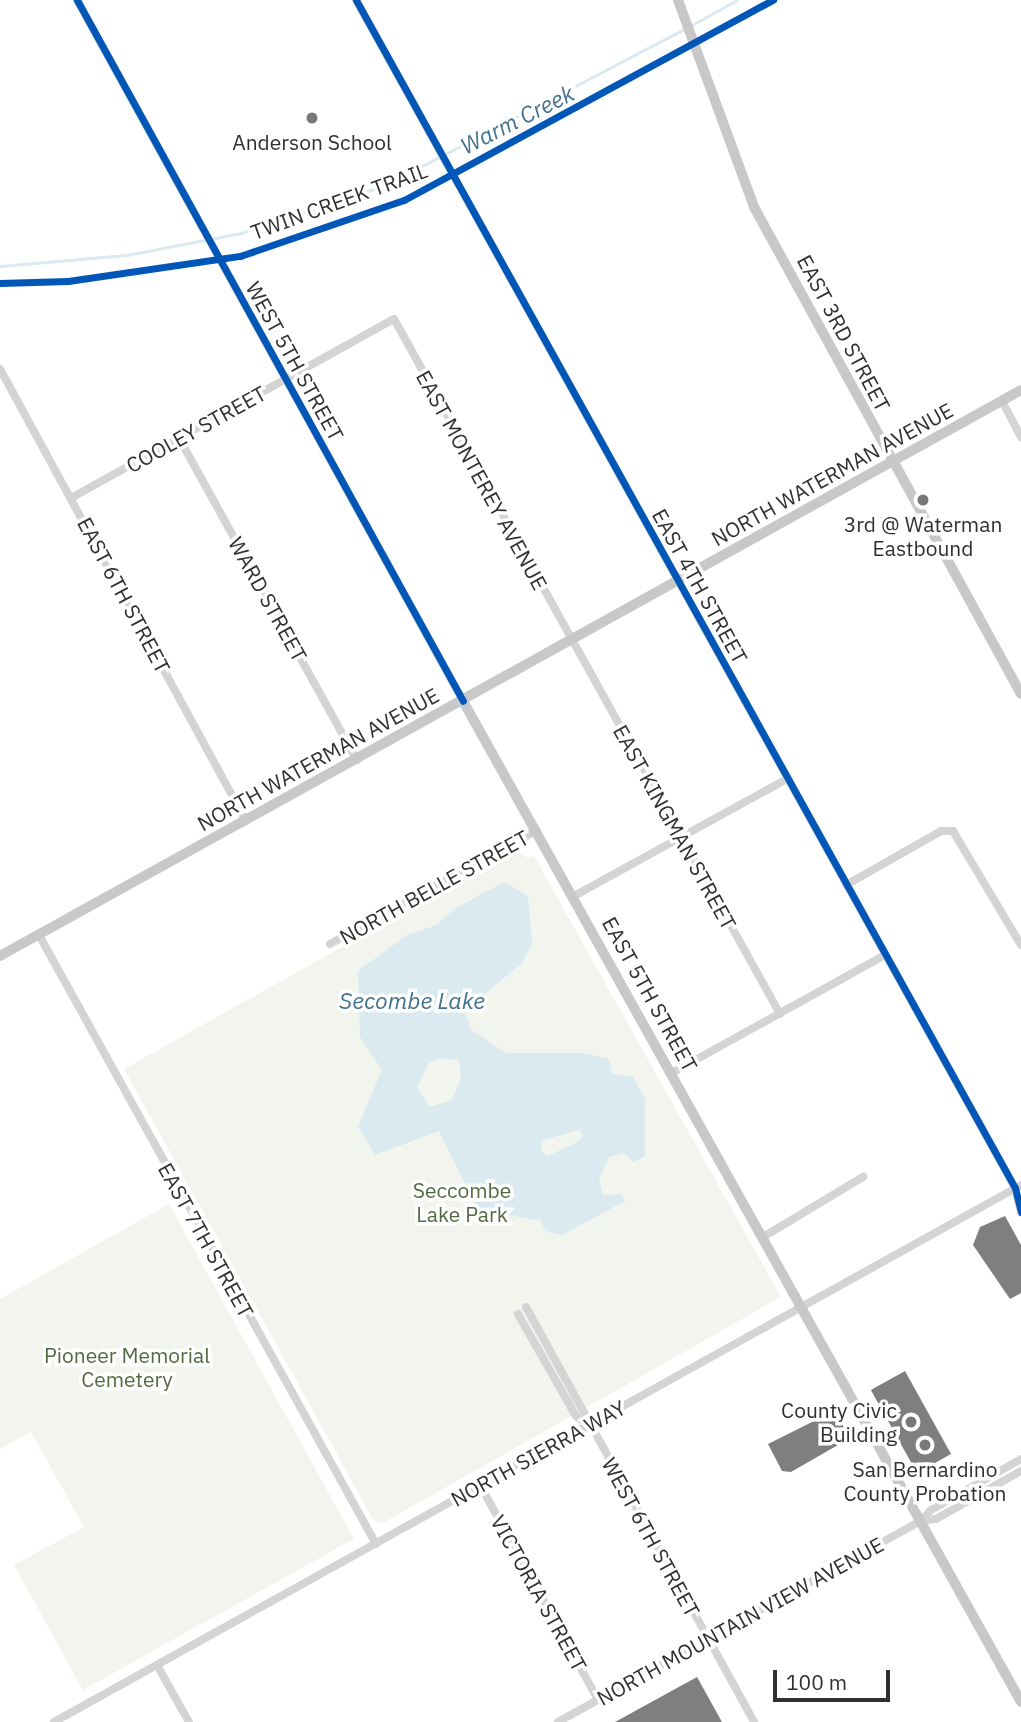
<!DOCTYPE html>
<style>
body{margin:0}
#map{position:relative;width:1021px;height:1722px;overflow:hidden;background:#fff;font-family:"IBM Plex Sans",sans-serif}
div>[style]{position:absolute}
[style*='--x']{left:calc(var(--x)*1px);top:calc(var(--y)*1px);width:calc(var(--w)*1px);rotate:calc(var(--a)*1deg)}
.green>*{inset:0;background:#f1f5ed}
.water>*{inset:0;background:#dbe9f0}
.stream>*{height:2.5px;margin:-1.25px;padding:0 1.25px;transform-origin:1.25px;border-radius:1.25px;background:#dbe9f0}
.building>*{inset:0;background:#7f7f7f;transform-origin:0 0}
.minor>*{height:8px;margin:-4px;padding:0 4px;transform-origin:4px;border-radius:4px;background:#d4d4d4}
.major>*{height:10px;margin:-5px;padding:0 5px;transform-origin:5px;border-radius:5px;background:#c8c8c8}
.cycleway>*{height:7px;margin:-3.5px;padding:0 3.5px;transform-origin:3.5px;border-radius:3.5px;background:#0057b8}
.dots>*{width:19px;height:19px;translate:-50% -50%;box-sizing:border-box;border:4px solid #fff;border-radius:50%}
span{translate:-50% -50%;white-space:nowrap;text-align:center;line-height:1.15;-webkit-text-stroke:7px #fff;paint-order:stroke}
.poi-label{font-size:21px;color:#303030}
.right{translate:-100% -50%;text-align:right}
.street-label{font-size:21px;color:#303030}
.park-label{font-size:21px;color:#53693f}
.water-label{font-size:23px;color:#42718d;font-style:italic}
.scale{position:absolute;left:773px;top:1670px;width:117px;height:32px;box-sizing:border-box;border:4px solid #303030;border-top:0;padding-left:9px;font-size:21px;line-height:24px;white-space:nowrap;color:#303030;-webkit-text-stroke:5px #fff;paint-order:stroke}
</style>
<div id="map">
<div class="green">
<div style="clip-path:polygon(515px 850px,528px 858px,534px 856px,781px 1297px,383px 1523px,374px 1521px,124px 1069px)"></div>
<div style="clip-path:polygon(169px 1204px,354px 1539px,83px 1690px,14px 1565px,84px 1527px,31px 1432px,0 1449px,0 1299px)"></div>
</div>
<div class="water">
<div style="clip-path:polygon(evenodd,504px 882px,528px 896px,532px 944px,522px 963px,465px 1010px,471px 1030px,506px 1053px,582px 1053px,609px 1059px,612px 1073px,633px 1077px,645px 1099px,645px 1156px,634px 1162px,624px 1153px,609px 1157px,599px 1179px,603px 1195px,621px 1194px,625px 1201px,562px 1235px,545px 1231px,541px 1221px,478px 1209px,439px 1131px,375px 1155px,358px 1126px,382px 1070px,360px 1037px,358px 971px,407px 935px,437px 925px,454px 909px,504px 882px,439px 1058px,459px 1060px,461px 1077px,452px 1100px,430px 1107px,417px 1088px,429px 1063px,439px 1058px,504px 882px,579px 1130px,583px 1135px,579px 1141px,548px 1156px,541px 1151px,543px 1140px,579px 1130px)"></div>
</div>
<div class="stream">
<div style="--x:692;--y:25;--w:51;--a:-29.1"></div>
<div style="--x:0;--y:266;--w:127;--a:-5"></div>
<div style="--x:127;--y:255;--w:116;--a:-10.9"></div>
<div style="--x:241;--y:233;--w:153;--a:-18.3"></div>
<div style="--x:386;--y:185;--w:339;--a:-27.6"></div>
</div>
<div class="building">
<div style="clip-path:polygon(1005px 1216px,1021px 1245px,1021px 1293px,1010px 1299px,973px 1245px,980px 1227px)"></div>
<div style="left:905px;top:1371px;width:95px;height:39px;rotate:61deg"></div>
<div style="clip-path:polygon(836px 1410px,844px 1428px,835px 1433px,838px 1445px,791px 1472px,782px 1471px,768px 1444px)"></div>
<div style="clip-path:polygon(697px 1677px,722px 1722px,615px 1722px)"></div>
</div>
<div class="minor">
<div style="--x:77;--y:0;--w:800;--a:61.16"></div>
<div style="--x:356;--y:0;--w:1359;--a:60.98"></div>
<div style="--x:1015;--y:1188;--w:25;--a:76"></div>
<div style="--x:0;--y:369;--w:515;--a:61.44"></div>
<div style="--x:1002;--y:401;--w:41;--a:62.2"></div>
<div style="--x:179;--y:438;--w:368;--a:61.1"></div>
<div style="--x:71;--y:498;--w:369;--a:-29"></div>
<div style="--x:394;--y:319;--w:795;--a:60.95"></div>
<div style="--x:846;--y:885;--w:109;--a:-29.6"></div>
<div style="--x:941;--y:831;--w:12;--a:0"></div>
<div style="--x:953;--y:831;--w:133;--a:59.2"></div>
<div style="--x:574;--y:896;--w:243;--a:-28.8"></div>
<div style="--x:39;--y:935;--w:696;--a:61.04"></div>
<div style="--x:330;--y:944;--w:236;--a:-28.8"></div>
<div style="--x:672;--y:1073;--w:244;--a:-29"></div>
<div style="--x:763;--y:1237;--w:117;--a:-31"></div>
<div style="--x:526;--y:1307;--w:474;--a:61.2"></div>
<div style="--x:518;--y:1314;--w:117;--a:60.4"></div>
<div style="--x:576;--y:1416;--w:15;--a:37"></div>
<div style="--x:480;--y:1485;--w:245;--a:61.2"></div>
<div style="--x:921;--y:1521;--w:15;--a:-8"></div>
<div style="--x:936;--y:1519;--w:98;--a:-29.5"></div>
<div style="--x:157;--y:1665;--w:65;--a:60.7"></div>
<div style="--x:54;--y:1722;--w:1106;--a:-29.04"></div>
<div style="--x:558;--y:1722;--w:415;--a:-29"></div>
<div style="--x:921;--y:1521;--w:15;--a:-48"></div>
<div style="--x:931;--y:1510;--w:103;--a:-29.5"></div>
</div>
<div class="major">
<div style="--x:678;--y:0;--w:221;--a:69.8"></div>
<div style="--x:754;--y:207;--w:555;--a:61.27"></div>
<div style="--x:463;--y:701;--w:1146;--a:60.86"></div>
<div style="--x:0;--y:956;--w:1167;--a:-29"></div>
</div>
<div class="cycleway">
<div style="--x:77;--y:0;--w:800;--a:61.16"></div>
<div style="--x:356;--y:0;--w:1359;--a:60.98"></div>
<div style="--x:1015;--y:1188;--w:25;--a:76"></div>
<div style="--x:0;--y:283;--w:68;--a:-1.7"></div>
<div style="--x:68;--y:281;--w:174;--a:-8.3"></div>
<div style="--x:240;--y:256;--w:173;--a:-18.9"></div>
<div style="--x:404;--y:200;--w:420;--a:-28.5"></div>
</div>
<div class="dots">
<div style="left:312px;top:118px;background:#787878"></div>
<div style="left:923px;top:500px;background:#787878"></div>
<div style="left:911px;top:1422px;background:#787878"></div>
<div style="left:925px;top:1445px;background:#787878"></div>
</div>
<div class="poi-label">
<span style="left:312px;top:142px">Anderson School</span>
<span style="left:923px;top:536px">3rd @ Waterman<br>Eastbound</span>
<span class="right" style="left:897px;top:1422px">County Civic<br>Building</span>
<span style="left:925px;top:1481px">San Bernardino<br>County Probation</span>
</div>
<div class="street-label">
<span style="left:339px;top:201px;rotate:-20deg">TWIN CREEK TRAIL</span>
<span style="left:844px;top:333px;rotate:62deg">EAST 3RD STREET</span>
<span style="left:295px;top:361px;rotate:61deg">WEST 5TH STREET</span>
<span style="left:196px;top:429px;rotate:-29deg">COOLEY STREET</span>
<span style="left:832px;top:474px;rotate:-29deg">NORTH WATERMAN AVENUE</span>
<span style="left:482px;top:480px;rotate:61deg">EAST MONTEREY AVENUE</span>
<span style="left:700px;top:586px;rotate:61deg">EAST 4TH STREET</span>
<span style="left:124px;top:595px;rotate:62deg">EAST 6TH STREET</span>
<span style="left:268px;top:599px;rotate:61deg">WARD STREET</span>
<span style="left:318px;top:759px;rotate:-29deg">NORTH WATERMAN AVENUE</span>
<span style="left:675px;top:827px;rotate:61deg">EAST KINGMAN STREET</span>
<span style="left:434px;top:887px;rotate:-29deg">NORTH BELLE STREET</span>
<span style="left:650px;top:994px;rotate:61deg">EAST 5TH STREET</span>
<span style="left:206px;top:1240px;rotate:61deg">EAST 7TH STREET</span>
<span style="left:538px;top:1453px;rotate:-29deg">NORTH SIERRA WAY</span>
<span style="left:651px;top:1537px;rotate:61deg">WEST 6TH STREET</span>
<span style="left:539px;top:1593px;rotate:61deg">VICTORIA STREET</span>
<span style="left:740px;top:1621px;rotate:-29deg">NORTH MOUNTAIN VIEW AVENUE</span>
</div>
<div class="park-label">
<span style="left:462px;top:1202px">Seccombe<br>Lake Park</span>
<span style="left:127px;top:1367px">Pioneer Memorial<br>Cemetery</span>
</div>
<div class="water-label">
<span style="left:517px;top:119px;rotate:-27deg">Warm Creek</span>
<span style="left:412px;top:1000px">Secombe Lake</span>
</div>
<div class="scale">100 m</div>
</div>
